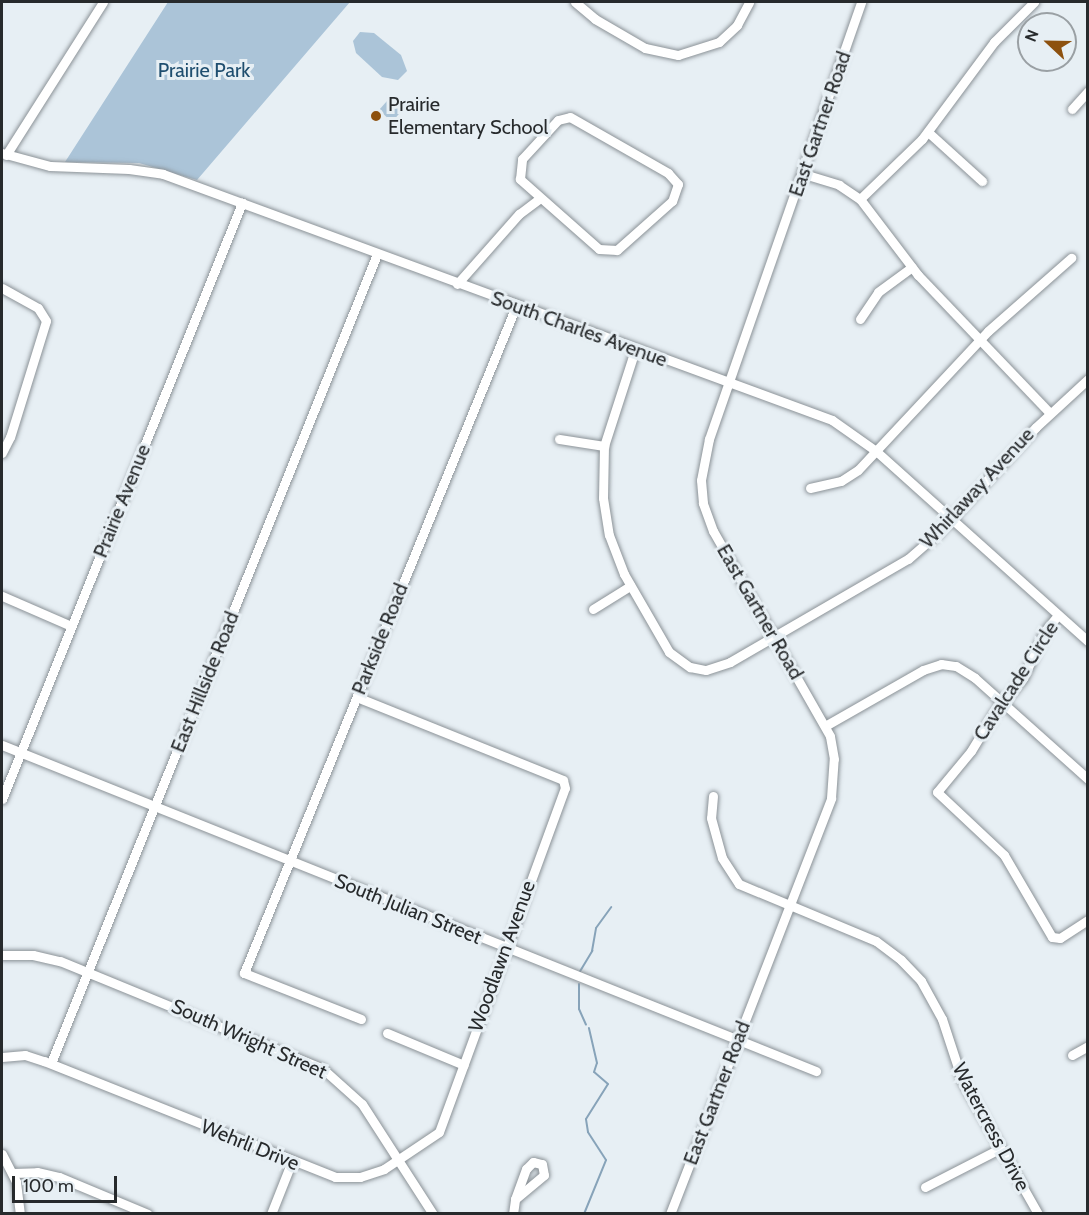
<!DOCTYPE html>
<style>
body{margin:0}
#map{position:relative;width:1089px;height:1215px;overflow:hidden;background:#e7eff4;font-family:Cabin,sans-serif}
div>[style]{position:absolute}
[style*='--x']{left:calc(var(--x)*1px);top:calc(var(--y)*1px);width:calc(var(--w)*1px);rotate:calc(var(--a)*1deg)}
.green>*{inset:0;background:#abc4d8}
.stream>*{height:2px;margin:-1px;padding:0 1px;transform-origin:1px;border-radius:1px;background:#87a3b9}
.roads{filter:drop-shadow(0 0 2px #8b9297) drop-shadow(0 0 2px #8b9297)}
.minor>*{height:9px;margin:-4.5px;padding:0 4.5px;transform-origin:4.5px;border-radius:4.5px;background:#fff}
.dots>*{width:16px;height:16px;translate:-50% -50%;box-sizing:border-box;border:3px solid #e7eff4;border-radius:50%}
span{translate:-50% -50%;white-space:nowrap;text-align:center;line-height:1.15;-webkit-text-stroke:6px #e7eff4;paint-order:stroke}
.park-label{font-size:20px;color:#1f4e6f}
.poi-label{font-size:20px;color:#272a2c}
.left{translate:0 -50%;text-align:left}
.street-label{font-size:20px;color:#272a2c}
.frame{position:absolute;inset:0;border:3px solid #272a2c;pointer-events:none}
.north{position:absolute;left:1017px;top:12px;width:60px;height:60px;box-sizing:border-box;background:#e7eff4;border:2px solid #9aa0a4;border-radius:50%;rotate:292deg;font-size:16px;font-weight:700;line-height:24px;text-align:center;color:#272a2c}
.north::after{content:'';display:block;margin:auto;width:21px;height:27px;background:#8d510f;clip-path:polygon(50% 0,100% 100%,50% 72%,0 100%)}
.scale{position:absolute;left:12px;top:1176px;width:105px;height:27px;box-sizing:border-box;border:3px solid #272a2c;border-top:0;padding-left:8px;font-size:18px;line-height:21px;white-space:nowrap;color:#272a2c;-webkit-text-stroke:4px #e7eff4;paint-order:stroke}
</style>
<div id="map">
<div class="green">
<div style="clip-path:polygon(168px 2px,350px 2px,197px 180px,139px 163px,65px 162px)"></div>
<div style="clip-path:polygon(360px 32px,374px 33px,401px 55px,407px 71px,398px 80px,382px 77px,356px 53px,353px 41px)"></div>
<div style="clip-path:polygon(387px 101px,404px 108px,392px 122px,379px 110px)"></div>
</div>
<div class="stream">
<div style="--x:579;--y:973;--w:26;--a:-59"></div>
<div style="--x:592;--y:951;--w:23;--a:-80"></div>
<div style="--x:596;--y:928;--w:26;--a:-54"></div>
<div style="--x:579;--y:984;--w:25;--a:90"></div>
<div style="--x:579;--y:1009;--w:17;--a:66"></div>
<div style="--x:584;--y:1214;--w:58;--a:-67.8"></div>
<div style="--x:606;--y:1160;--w:33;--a:-123"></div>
<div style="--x:588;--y:1132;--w:13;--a:-99"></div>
<div style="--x:586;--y:1119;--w:41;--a:-57.8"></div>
<div style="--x:608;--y:1084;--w:18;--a:-139"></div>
<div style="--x:594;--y:1072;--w:9;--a:-72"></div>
<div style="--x:597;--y:1063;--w:36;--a:-103"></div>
</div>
<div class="roads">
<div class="minor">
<div style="--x:575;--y:2;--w:26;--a:40"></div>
<div style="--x:595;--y:19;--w:58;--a:30.1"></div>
<div style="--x:645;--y:48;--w:34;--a:12"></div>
<div style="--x:678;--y:55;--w:43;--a:-17.6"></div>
<div style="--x:719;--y:42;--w:25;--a:-43"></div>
<div style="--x:737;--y:25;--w:26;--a:-62"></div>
<div style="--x:1072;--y:109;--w:24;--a:-48"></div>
<div style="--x:570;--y:117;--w:113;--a:29.7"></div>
<div style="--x:668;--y:173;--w:15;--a:48"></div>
<div style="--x:678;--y:184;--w:18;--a:109"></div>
<div style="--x:672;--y:201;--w:74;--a:138.3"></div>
<div style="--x:617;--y:250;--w:18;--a:-177"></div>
<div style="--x:599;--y:249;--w:106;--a:-138.5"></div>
<div style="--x:520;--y:179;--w:20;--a:-84"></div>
<div style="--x:522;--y:159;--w:53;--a:-47.3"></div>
<div style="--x:558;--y:120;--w:12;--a:-14"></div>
<div style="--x:928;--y:132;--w:73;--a:42.2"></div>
<div style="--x:2;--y:153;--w:50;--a:15.2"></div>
<div style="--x:50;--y:166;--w:79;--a:2.2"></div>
<div style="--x:129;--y:169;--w:34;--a:8"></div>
<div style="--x:163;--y:174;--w:713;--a:20.19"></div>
<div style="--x:832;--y:420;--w:54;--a:35.2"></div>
<div style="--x:876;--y:451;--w:285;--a:41.9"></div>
<div style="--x:6;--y:155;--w:181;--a:-57.6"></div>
<div style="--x:804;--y:174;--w:37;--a:17"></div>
<div style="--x:839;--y:185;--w:25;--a:34"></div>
<div style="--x:860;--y:199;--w:96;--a:52.7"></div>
<div style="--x:918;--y:275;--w:191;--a:46.3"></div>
<div style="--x:860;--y:199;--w:86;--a:-44.1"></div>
<div style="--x:922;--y:139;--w:121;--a:-53.4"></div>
<div style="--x:994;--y:42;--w:57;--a:-45"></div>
<div style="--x:457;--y:284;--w:94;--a:-48.5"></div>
<div style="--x:519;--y:214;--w:26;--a:-37"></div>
<div style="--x:2;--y:288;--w:41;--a:29.1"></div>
<div style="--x:38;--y:308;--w:15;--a:58"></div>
<div style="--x:46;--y:321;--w:121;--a:107.2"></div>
<div style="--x:10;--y:437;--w:18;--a:117"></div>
<div style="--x:860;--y:319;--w:32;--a:-56"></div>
<div style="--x:878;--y:292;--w:42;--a:-36.3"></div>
<div style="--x:635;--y:350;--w:101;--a:107.9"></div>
<div style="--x:604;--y:446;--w:52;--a:91.1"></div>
<div style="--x:603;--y:498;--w:37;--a:81"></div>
<div style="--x:609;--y:535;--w:42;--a:69"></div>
<div style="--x:624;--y:574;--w:90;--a:60"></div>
<div style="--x:669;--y:652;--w:26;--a:36"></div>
<div style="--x:690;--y:667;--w:16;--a:11"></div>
<div style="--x:706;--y:670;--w:25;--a:-18"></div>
<div style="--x:730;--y:662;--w:206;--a:-30.1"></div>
<div style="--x:908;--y:559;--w:37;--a:-41"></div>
<div style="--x:936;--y:535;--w:147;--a:-47.2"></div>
<div style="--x:1036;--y:427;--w:71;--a:-42.7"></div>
<div style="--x:559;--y:439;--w:46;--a:8.8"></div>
<div style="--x:810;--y:488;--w:32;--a:-13"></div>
<div style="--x:841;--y:481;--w:20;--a:-33"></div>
<div style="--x:858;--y:470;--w:190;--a:-46.9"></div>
<div style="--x:988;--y:331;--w:111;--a:-41.3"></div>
<div style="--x:2;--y:596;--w:75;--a:23.5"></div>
<div style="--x:593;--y:609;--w:44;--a:-31.9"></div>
<div style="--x:1058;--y:615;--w:21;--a:129"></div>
<div style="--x:1045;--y:631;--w:52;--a:115.1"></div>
<div style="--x:1023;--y:678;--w:45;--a:129.6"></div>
<div style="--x:994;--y:713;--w:44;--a:121.2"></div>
<div style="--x:971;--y:751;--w:53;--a:129.7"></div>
<div style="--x:937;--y:792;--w:92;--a:43.2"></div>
<div style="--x:1004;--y:855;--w:95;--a:59.7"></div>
<div style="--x:1052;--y:937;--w:8;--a:7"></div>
<div style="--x:1060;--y:938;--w:33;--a:-33"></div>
<div style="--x:825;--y:726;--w:113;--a:-29.7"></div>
<div style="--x:923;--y:670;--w:19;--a:-18"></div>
<div style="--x:941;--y:664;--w:15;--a:8"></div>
<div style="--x:956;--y:666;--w:22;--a:32"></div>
<div style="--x:975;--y:678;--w:152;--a:41.8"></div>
<div style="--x:2;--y:745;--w:877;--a:21.83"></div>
<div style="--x:713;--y:796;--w:22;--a:95"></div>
<div style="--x:711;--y:818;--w:41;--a:74.6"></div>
<div style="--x:722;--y:858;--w:31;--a:57"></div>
<div style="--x:739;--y:884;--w:148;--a:22.6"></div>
<div style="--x:876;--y:941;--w:31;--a:37"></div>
<div style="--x:901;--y:960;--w:29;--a:46"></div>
<div style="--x:921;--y:981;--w:43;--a:61.1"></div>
<div style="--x:942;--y:1019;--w:64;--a:71.8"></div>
<div style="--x:962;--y:1080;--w:154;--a:60.4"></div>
<div style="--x:2;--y:799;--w:643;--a:-68.07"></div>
<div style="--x:2;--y:955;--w:31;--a:0"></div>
<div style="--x:33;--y:955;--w:28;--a:13"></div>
<div style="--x:60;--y:961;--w:284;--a:22.3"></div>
<div style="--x:323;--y:1069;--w:52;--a:41.9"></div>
<div style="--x:362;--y:1104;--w:131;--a:57.2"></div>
<div style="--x:361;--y:1019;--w:126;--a:-158.5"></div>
<div style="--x:244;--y:973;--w:720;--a:-67.81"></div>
<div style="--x:387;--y:1033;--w:83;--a:22.6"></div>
<div style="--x:1072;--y:1055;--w:18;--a:-29"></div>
<div style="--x:2;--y:1057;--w:23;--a:-5"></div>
<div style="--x:25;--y:1055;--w:20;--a:18"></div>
<div style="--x:44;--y:1061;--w:313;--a:21.7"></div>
<div style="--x:335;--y:1177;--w:25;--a:0"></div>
<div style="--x:360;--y:1177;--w:25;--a:-18"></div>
<div style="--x:384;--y:1169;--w:66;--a:-33.9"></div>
<div style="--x:439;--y:1132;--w:366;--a:-69.9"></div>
<div style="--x:565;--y:788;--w:8;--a:-104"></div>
<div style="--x:563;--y:780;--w:222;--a:-158.1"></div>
<div style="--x:51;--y:1063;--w:872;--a:-68.05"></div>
<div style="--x:2;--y:1154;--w:31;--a:63"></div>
<div style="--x:16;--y:1182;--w:32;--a:83"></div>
<div style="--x:13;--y:1173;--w:24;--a:-2"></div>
<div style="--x:37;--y:1172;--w:23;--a:13"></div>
<div style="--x:59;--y:1177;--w:96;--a:22.6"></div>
<div style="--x:925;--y:1187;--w:85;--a:-27.2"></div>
<div style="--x:271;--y:1214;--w:57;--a:-68.4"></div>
<div style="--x:513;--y:1214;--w:15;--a:-82"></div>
<div style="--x:515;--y:1199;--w:32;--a:-70"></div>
<div style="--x:526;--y:1169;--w:10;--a:-45"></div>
<div style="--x:533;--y:1162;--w:9;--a:13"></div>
<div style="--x:542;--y:1164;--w:11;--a:80"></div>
<div style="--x:544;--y:1175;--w:38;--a:140"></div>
<div style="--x:670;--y:1214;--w:446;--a:-68.8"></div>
<div style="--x:831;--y:798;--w:39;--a:-86"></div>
<div style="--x:834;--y:759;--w:23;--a:-100"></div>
<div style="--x:830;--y:736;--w:236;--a:-119.7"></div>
<div style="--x:713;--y:531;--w:30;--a:-110"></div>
<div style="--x:703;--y:503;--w:23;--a:-95"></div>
<div style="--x:701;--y:480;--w:42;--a:-79"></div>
<div style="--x:709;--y:439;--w:463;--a:-70.8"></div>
</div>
</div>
<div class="dots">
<div style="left:376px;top:116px;background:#8d510f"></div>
</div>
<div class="park-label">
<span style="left:204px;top:70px">Prairie Park</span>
</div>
<div class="poi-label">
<span class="left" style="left:388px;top:116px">Prairie<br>Elementary School</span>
</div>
<div class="street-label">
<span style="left:820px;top:124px;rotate:-71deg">East Gartner Road</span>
<span style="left:579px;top:329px;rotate:20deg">South Charles Avenue</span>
<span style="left:977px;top:488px;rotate:-47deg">Whirlaway Avenue</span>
<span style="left:122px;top:501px;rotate:-68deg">Prairie Avenue</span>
<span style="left:760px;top:612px;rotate:60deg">East Gartner Road</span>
<span style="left:380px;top:639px;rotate:-68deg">Parkside Road</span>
<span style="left:1016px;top:681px;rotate:-57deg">Cavalcade Circle</span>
<span style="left:205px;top:682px;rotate:-68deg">East Hillside Road</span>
<span style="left:408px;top:909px;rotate:22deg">South Julian Street</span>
<span style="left:502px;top:956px;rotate:-70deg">Woodlawn Avenue</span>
<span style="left:249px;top:1039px;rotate:24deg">South Wright Street</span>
<span style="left:717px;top:1093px;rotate:-69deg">East Gartner Road</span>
<span style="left:991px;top:1127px;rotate:62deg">Watercress Drive</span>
<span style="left:250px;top:1145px;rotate:22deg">Wehrli Drive</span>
</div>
<div class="frame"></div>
<div class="north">N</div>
<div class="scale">100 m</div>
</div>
